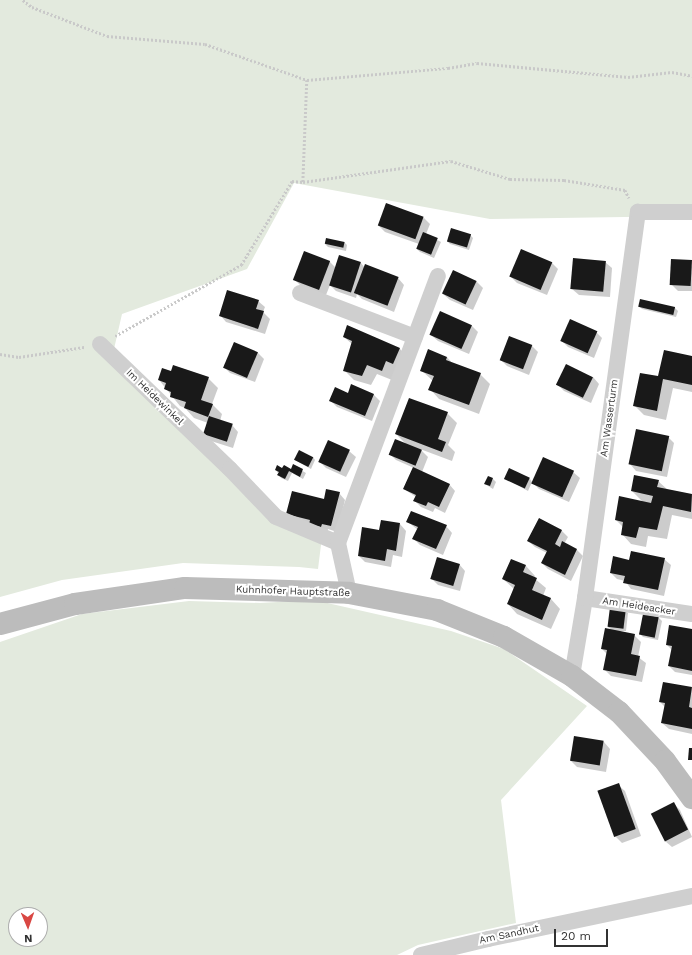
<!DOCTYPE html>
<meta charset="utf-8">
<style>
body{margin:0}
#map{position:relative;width:692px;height:955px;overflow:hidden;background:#fff;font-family:"Work Sans",sans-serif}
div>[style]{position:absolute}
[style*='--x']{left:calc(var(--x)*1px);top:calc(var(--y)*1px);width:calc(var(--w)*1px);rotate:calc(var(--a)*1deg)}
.green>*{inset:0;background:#e3eade}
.shadow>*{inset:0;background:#0003}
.building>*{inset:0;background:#191919;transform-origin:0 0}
.path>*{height:2.5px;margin-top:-1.25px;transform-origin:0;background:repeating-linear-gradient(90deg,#c9c9c9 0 2px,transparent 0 4px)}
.street>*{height:16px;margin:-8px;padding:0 8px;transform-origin:8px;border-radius:8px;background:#cfcfcf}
.secondary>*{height:22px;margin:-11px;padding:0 11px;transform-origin:11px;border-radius:11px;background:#bcbcbc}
span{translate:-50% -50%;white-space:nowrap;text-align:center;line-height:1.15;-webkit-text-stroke:4px #fff;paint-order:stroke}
.street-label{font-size:10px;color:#323232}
.north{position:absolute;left:8px;top:907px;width:40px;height:40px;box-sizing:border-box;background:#fff;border:1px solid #adadad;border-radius:50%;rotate:178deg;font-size:11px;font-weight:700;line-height:16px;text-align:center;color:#323232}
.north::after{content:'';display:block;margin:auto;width:14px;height:18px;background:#d94743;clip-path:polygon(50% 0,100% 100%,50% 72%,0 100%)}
.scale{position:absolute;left:554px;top:929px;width:54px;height:18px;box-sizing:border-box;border:2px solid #323232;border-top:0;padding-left:5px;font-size:12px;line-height:14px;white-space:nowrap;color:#323232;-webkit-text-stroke:3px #fff;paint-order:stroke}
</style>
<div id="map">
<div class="green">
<div style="clip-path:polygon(0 0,692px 0,692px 216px,490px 219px,294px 183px,247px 269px,122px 314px,114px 349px,273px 522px,322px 537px,318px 569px,299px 567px,183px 563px,62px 580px,0 597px)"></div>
<div style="clip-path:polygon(evenodd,314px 600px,451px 631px,504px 649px,587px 706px,501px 800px,516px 923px,418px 945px,397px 955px,0 955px,0 642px,82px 614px,189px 601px,260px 603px,314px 600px,16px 915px,40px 915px,40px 939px,16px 939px,16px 915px)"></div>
</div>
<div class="shadow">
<div style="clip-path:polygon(424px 218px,430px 224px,426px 234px,441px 242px,434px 258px,420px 252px,417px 249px,419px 244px,385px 232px,379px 226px)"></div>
<div style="clip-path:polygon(470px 235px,473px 238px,469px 250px,450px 244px,447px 241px)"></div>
<div style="clip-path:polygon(344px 242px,347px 245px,346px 251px,328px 247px,325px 244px)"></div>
<div style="clip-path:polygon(340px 256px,361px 263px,365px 268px,398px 278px,404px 285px,394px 312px,362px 299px,357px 294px,356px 298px,336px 291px,330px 285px,326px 295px,301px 286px,295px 280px,330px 262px,336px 268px)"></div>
<div style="clip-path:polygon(692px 261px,692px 291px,678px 291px,672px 285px)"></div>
<div style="clip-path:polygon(605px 262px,612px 268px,610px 297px,579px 295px,572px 289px)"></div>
<div style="clip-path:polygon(552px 263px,558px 269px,547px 295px,517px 283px,511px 277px)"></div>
<div style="clip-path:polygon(476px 281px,483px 288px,473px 310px,450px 300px,443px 294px)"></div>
<div style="clip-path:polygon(258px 301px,265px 307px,263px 312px,270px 319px,265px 334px,226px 322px,220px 315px)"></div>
<div style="clip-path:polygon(639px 306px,675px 308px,678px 311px,676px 317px,642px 309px)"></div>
<div style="clip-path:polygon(440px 313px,472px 326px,478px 332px,469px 354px,438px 341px,431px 335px)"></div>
<div style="clip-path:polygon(596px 332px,602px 338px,594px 358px,568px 347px,562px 341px)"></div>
<div style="clip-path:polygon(344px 337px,399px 348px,409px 358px,392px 380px,377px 374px,371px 385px,354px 380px,344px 370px,352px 344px)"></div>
<div style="clip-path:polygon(510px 337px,532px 346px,538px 352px,529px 375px,507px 366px,500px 359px)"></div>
<div style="clip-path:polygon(257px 352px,264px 359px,255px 382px,230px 373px,224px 367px)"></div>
<div style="clip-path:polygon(447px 357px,453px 364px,480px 374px,490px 384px,479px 414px,439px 399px,430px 389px,433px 381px,421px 370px)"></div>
<div style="clip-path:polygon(692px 357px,692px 392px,673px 388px,666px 420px,644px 415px,634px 405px,659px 377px)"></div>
<div style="clip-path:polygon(593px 377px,599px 384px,591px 403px,564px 391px,558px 385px)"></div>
<div style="clip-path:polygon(208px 378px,218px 388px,212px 404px,222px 414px,220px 421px,232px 425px,238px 432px,233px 448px,211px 441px,204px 434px,208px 423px,194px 418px,185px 408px,180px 406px,159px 380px)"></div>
<div style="clip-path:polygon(352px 386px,374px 395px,380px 401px,372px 421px,337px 407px,331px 401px,348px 394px)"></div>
<div style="clip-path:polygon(447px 413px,457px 423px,448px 445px,455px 452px,452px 461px,420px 449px,428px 457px,422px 472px,449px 484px,455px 491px,445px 513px,435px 508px,433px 512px,421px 507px,414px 500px,416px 497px,404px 489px,414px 468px,396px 460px,390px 454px,407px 445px,396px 434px)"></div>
<div style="clip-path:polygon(668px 437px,674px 443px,667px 477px,636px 471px,630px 464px)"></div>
<div style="clip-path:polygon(349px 451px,356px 457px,346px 477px,326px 468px,319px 461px)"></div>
<div style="clip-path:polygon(313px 457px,315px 460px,311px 469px,295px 460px)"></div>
<div style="clip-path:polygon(294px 466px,306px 473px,303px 479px,292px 473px,288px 481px,281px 478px,276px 470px,291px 470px)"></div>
<div style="clip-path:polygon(573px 472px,580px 478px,569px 502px,539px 489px,532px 482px,528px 491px,506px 479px,530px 479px,532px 482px)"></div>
<div style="clip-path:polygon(493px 479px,496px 482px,493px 489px,485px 484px)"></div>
<div style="clip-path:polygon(658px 481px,668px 490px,692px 495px,692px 519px,672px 515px,667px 539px,648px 536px,646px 547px,631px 544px,622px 534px,623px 527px,616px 520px,644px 503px,632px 491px)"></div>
<div style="clip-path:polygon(339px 493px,345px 500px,337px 532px,328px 529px,327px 533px,287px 513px)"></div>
<div style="clip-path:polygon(408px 522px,446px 526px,452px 533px,443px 555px,420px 545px,414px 539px,418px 530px)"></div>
<div style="clip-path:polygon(400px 524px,406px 531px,402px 557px,393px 555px,391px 567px,365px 562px,359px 556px,380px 531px)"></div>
<div style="clip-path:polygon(561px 530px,568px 537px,564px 544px,577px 550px,583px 556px,571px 581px,548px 569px,542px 563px,547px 553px,535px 547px,528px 541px)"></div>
<div style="clip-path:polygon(664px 559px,671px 565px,664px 596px,631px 589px,625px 581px,617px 579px,611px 573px,630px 561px)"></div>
<div style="clip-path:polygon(511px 560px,526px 566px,535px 576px,534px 578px,546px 588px,543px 596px,551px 599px,560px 609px,551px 629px,517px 614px,508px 604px,514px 589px,503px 579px)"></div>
<div style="clip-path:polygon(459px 564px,465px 571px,460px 591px,438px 585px,432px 579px)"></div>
<div style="clip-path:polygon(625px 610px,628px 613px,626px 631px,620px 631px,619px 632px,634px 635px,641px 642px,638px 657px,646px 663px,642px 682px,611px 676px,604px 669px,607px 654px,602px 649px,613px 631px,608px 627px)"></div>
<div style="clip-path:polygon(644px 615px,659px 618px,662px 621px,658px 640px,643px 637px,640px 634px)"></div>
<div style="clip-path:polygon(692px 630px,692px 675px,675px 672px,669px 666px,672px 650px,667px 645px)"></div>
<div style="clip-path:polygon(663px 683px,692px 688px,692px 734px,669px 729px,662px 723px,665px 707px,660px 702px)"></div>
<div style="clip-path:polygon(575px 737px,604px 742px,610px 749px,606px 772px,577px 767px,570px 760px)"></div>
<div style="clip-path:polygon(618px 785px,625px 791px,641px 836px,622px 843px,615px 836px)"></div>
<div style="clip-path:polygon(674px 804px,680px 810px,692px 837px,672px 847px,665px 841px)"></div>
</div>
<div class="building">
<div style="left:386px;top:203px;width:40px;height:24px;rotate:20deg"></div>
<div style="left:451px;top:228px;width:21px;height:14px;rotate:17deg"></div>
<div style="left:423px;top:232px;width:16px;height:18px;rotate:22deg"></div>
<div style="left:326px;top:238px;width:19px;height:6px;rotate:12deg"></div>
<div style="left:521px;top:249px;width:34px;height:30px;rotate:23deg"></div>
<div style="left:304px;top:251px;width:28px;height:31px;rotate:21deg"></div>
<div style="left:339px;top:255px;width:23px;height:32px;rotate:18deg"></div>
<div style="left:573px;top:258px;width:33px;height:31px;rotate:5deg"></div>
<div style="left:671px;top:259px;width:21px;height:26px;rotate:3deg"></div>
<div style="left:365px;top:264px;width:36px;height:31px;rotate:21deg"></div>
<div style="left:453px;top:270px;width:26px;height:26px;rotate:25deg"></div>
<div style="clip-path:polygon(227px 290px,259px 300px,256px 309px,264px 311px,258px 329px,219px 316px)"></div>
<div style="left:640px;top:299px;width:36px;height:8px;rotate:13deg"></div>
<div style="left:440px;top:311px;width:35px;height:26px;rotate:24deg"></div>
<div style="left:570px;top:319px;width:30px;height:24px;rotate:24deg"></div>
<div style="clip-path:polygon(347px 325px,400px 348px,393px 364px,386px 361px,382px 371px,367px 365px,362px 376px,343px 371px,352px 341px,343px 337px)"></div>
<div style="left:509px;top:336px;width:25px;height:26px;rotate:21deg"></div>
<div style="left:234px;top:342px;width:26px;height:28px;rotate:23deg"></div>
<div style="clip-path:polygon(428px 349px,447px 357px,446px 360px,481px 373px,469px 405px,428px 390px,434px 376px,420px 371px)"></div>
<div style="clip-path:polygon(664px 350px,692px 356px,692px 385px,663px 379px,657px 411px,633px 406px,640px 373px,658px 376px)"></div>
<div style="left:566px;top:364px;width:30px;height:23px;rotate:26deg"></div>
<div style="clip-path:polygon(173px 365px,209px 377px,201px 400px,213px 404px,208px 417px,184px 408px,186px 402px,170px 397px,171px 392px,164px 389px,166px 383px,158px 380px,162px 368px,171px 371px)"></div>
<div style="clip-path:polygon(351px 384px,374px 394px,365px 416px,329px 401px,335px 387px,348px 393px)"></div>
<div style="clip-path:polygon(409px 398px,448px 412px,438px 439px,446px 442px,442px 452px,395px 434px)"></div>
<div style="left:209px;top:416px;width:25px;height:19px;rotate:18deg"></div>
<div style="left:636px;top:429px;width:34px;height:36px;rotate:12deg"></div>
<div style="left:395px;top:439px;width:29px;height:17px;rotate:22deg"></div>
<div style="left:328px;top:440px;width:24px;height:24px;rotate:24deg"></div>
<div style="left:299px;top:450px;width:16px;height:11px;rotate:27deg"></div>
<div style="left:543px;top:457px;width:34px;height:29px;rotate:24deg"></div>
<div style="clip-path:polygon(293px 464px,303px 469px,300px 477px,289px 471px,285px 479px,277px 475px,279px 472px,275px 470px,277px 465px,282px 468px,284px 465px,291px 469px)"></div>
<div style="clip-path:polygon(413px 467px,450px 484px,439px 507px,428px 502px,426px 506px,413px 501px,416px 495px,403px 489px)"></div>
<div style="left:509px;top:468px;width:23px;height:12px;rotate:25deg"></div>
<div style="clip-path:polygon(634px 475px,659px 480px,657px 487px,692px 494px,691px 512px,663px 506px,657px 530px,639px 527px,636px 538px,621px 535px,623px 522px,615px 520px,619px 496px,651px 503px,653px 496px,631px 491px)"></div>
<div style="clip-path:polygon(488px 476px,493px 478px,490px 486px,484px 484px)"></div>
<div style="clip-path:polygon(326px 489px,340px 492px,331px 526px,322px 524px,321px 527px,309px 524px,310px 520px,286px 514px,292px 491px,324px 499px)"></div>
<div style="clip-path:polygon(411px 511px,447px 525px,436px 549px,412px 539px,418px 527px,406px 522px)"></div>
<div style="clip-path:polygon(539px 518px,562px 530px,555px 544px,560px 547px,562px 541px,577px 549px,565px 575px,541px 563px,547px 551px,527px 541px)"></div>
<div style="clip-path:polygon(381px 520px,400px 523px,396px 551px,387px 549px,385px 561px,358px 556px,362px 527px,379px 530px)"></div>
<div style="clip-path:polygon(631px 551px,665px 558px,658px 590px,623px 583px,625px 576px,610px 573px,613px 556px,629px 560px)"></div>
<div style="left:437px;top:557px;width:24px;height:23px;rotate:17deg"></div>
<div style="clip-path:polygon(511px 559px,526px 565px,523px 572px,537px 578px,532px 590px,551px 598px,542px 620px,507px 604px,515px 585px,502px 579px)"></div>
<div style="left:610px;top:607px;width:16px;height:20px;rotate:7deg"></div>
<div style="left:643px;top:614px;width:16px;height:21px;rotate:11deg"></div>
<div style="clip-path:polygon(669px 625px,692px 629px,692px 671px,668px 666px,672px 646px,666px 645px)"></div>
<div style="clip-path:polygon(605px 628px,635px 634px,631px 654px,640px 656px,636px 676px,603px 670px,607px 650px,601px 649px)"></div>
<div style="clip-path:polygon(663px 682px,692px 687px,689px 707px,692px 708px,692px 729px,661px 723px,665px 703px,659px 702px)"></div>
<div style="left:574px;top:736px;width:30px;height:25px;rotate:9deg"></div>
<div style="clip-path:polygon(689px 748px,692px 748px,692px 760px,688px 760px)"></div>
<div style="left:619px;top:783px;width:49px;height:23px;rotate:70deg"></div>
<div style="left:674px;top:802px;width:31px;height:26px;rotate:63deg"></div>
</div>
<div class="path">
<div style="--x:23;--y:0;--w:11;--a:38"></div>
<div style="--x:32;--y:7;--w:80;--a:21.1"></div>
<div style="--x:107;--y:36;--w:98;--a:4.7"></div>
<div style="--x:205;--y:44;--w:108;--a:19.4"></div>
<div style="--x:307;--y:80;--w:102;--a:92.2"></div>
<div style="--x:303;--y:182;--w:149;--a:-8.1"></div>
<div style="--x:451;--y:161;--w:62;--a:17"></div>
<div style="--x:510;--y:179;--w:54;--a:1.1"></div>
<div style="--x:564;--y:180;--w:62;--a:9.3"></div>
<div style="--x:625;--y:190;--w:9;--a:63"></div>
<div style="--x:307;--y:80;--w:142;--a:-4.9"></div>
<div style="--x:448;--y:68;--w:29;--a:-10"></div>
<div style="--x:477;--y:63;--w:152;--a:5.3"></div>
<div style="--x:628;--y:77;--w:44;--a:-6.5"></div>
<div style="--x:672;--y:72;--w:20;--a:11"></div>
<div style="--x:115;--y:336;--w:145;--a:-29.4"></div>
<div style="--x:241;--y:265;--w:98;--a:-58.7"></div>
<div style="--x:292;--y:181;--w:11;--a:5"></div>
<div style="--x:0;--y:354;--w:19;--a:9"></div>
<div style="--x:19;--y:357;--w:66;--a:-8.7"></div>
</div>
<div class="street">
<div style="--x:300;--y:293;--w:123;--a:20.9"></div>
<div style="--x:100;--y:344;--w:180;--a:43.9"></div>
<div style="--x:230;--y:469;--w:66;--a:46.2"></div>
<div style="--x:276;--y:517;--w:67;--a:22.8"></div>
<div style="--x:349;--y:593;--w:51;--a:-102.4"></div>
<div style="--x:338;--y:543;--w:285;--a:-69.5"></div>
<div style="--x:585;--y:598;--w:108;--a:8.5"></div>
<div style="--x:572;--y:676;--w:79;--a:-80.5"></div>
<div style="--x:585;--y:598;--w:390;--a:-82.2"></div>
<div style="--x:638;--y:212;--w:54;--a:0"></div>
<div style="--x:421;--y:955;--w:69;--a:-13.4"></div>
<div style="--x:488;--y:939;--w:208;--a:-11.9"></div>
</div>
<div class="secondary">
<div style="--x:0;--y:624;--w:78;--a:-14.9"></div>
<div style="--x:75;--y:604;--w:111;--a:-8.3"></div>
<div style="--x:185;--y:588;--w:164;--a:1.7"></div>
<div style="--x:349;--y:593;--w:90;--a:10.9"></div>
<div style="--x:437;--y:610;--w:72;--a:21.9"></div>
<div style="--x:504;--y:637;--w:78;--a:29.8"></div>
<div style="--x:572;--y:676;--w:59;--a:37.5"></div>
<div style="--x:619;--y:712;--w:67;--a:46.8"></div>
<div style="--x:665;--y:761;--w:46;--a:53.9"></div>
</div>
<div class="street-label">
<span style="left:155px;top:397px;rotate:44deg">Im Heidewinkel</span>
<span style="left:609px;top:418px;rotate:-82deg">Am Wasserturm</span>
<span style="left:293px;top:591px;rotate:2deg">Kuhnhofer Hauptstraße</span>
<span style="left:639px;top:606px;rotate:9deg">Am Heideacker</span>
<span style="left:509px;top:934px;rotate:-12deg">Am Sandhut</span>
</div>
<div class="north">N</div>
<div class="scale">20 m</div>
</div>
